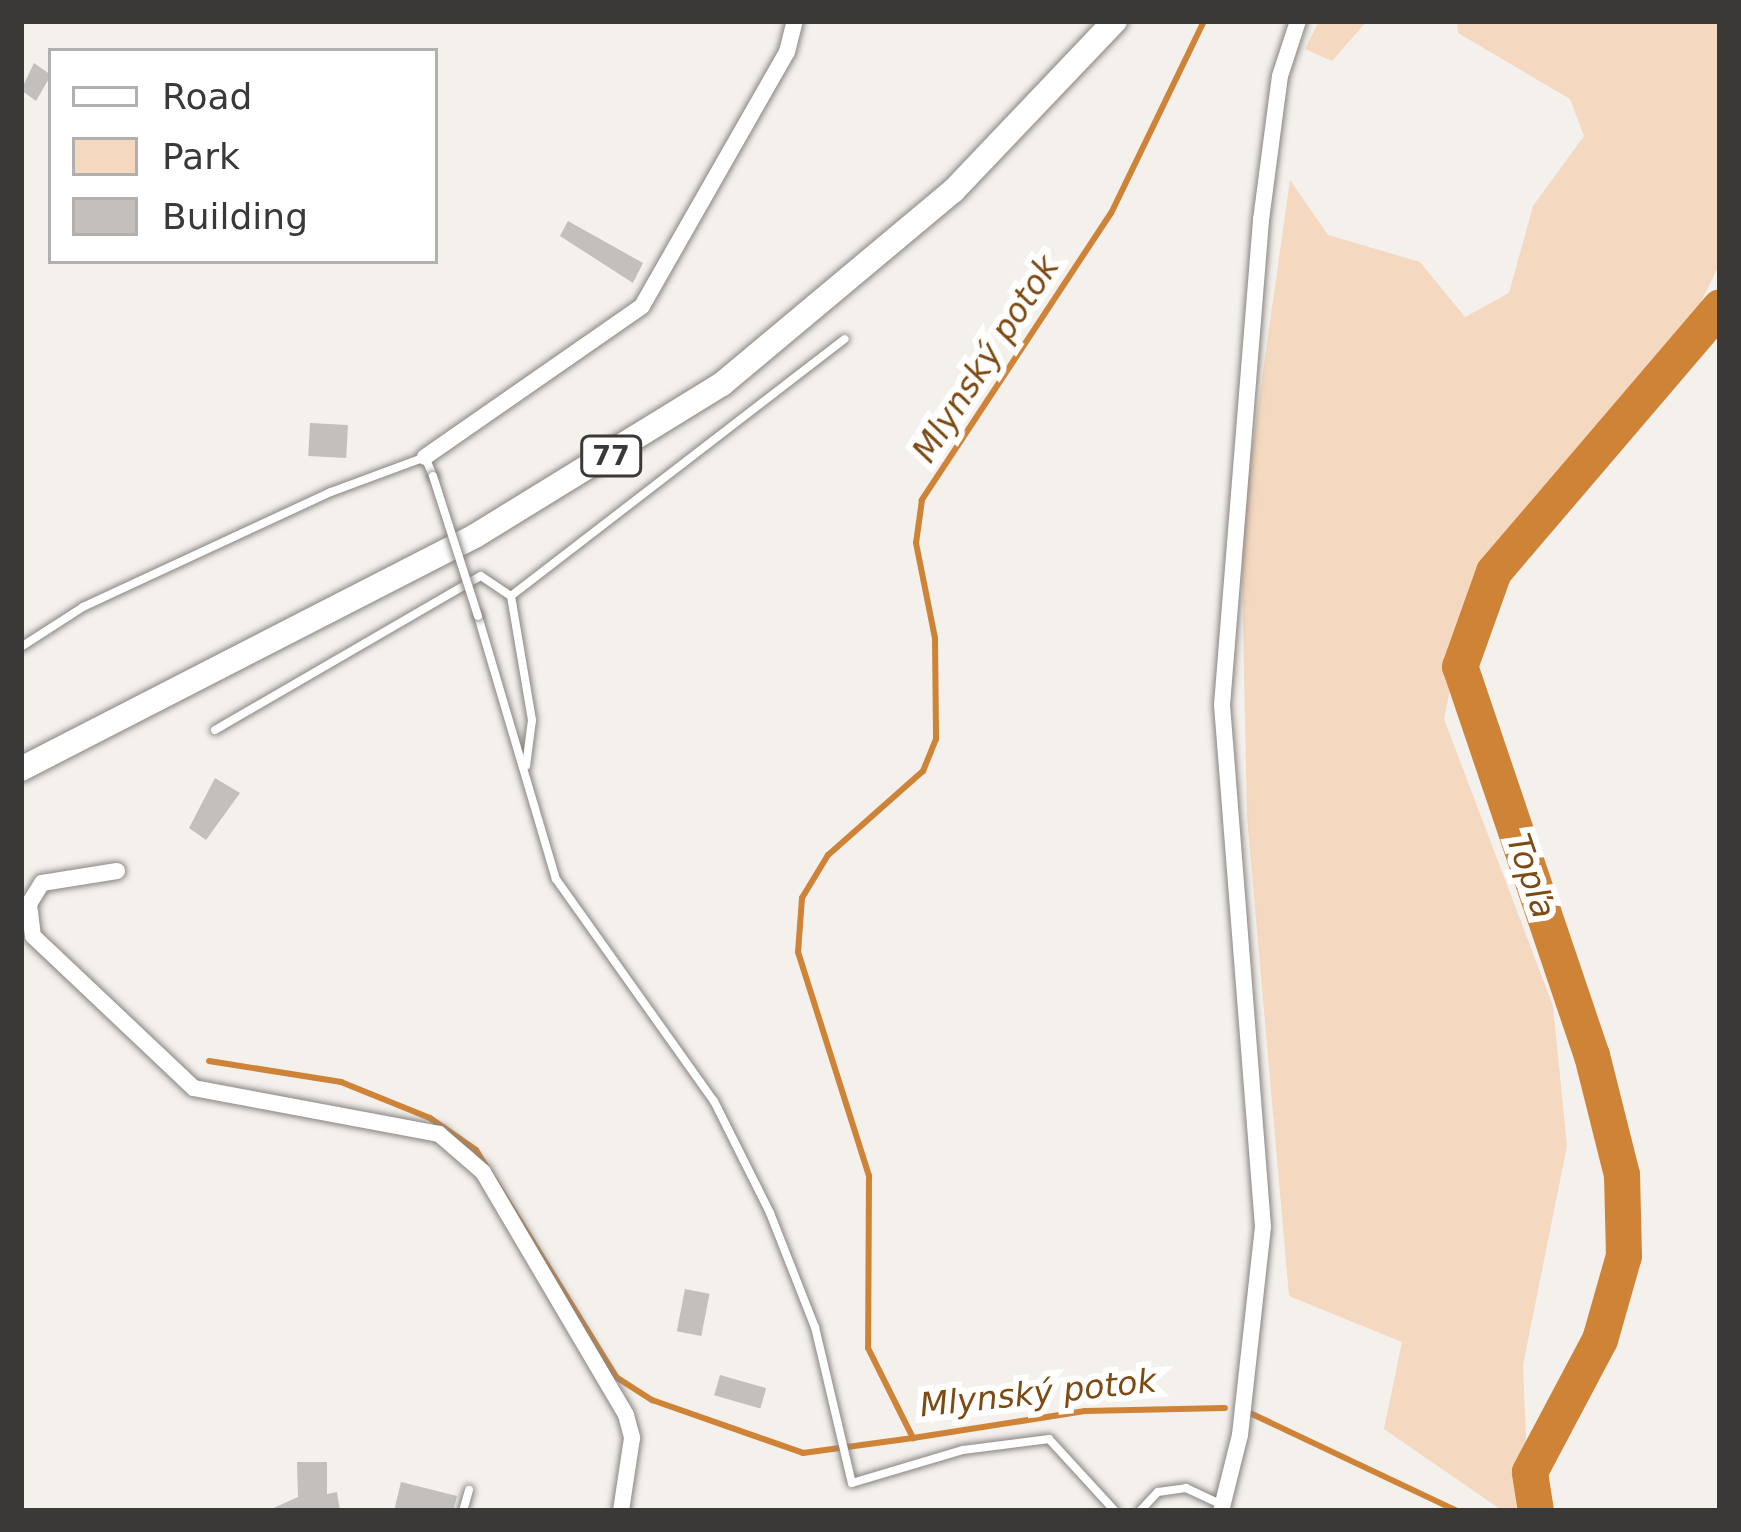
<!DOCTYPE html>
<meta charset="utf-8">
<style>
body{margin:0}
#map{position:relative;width:1741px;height:1532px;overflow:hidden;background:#f4f0ec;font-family:"DejaVu Sans",sans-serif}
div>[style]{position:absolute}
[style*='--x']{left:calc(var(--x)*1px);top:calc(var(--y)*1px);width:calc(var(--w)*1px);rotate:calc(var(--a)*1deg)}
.green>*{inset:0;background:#f4d8bf}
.stream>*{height:6px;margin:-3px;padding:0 3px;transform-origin:3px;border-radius:3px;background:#ce8337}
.river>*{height:36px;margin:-18px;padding:0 18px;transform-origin:18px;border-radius:18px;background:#ce8337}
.building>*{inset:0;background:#c3bfbc;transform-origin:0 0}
.roads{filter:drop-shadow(0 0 3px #888481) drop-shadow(0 0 3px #888481)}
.service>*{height:8px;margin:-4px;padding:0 4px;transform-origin:4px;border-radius:4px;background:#fff}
.minor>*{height:16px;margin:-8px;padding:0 8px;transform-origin:8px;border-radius:8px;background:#fff}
.primary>*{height:24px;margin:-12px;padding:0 12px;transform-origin:12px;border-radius:12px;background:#fff}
.bridges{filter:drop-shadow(0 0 3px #888481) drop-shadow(0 0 3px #888481)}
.service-bridge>*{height:8px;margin:-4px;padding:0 4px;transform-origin:4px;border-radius:4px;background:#fff}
span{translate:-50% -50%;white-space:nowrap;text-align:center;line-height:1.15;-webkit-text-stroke:12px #fff;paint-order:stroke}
.shield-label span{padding:3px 9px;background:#fff;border:3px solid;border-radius:9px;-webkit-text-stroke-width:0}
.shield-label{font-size:27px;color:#3b3938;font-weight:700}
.water-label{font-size:33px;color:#7c4a12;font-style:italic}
.frame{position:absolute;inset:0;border:24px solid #3b3938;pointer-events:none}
.legend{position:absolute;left:48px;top:48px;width:390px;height:216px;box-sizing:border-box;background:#fff;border:3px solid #b1b0af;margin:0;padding:15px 21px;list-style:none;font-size:36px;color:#3b3938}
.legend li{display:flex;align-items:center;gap:24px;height:60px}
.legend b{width:60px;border:3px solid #b1b0af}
</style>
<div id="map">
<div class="green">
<div style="clip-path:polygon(1319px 21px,1367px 21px,1332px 61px,1305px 49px)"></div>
<div style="clip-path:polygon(1457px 21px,1720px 21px,1720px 263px,1696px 312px,1554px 483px,1464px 618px,1444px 719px,1553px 1006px,1567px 1146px,1523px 1365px,1529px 1511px,1503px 1511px,1384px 1429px,1402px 1342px,1289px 1296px,1247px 816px,1241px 528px,1290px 180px,1328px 235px,1420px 262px,1465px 317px,1509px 293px,1533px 206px,1584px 136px,1570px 99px,1458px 33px)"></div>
</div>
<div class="stream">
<div style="--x:1204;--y:21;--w:213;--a:115.8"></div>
<div style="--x:1111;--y:213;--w:344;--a:123.4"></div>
<div style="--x:922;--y:500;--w:43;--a:97.9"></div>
<div style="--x:916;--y:543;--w:97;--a:78.7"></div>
<div style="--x:935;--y:638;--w:101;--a:89.4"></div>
<div style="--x:936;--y:739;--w:35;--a:112"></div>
<div style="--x:923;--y:771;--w:127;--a:138.5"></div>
<div style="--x:828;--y:855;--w:50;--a:121.2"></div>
<div style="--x:802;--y:898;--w:54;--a:94.2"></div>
<div style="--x:798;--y:952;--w:235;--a:72.4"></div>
<div style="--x:869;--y:1176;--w:172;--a:90.3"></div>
<div style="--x:868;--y:1348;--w:101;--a:63.4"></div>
<div style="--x:913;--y:1438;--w:174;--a:-8.9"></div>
<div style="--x:1085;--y:1411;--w:140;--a:-1.2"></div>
<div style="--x:209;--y:1061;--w:134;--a:9"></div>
<div style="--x:341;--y:1082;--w:96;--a:22"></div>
<div style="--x:430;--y:1118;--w:56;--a:34.8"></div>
<div style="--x:476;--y:1150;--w:267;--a:58.3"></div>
<div style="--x:616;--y:1377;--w:43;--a:32.6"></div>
<div style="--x:652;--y:1400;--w:160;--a:19.3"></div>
<div style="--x:803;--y:1453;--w:111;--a:-7.8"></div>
<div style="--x:1250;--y:1413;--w:229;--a:25.3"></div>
</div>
<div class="river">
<div style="--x:1536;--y:1511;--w:39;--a:-99"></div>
<div style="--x:1530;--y:1472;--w:149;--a:-62.1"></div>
<div style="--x:1600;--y:1340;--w:87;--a:-74.1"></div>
<div style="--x:1624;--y:1256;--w:81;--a:-91.4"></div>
<div style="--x:1622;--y:1175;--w:123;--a:-104.1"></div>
<div style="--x:1592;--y:1056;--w:411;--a:-108.7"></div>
<div style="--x:1460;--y:667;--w:101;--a:-70.3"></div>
<div style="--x:1494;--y:572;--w:348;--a:-49.5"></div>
</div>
<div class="building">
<div style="clip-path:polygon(34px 63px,51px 75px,36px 101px,21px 90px)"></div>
<div style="clip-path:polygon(568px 221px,643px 263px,633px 283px,560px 236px)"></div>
<div style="left:310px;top:423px;width:38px;height:33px;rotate:3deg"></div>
<div style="clip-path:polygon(215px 778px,240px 793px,206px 840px,189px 828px)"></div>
<div style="left:685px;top:1289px;width:25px;height:43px;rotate:11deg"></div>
<div style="left:720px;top:1375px;width:48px;height:21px;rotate:16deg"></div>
<div style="clip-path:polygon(297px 1462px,327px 1462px,327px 1494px,337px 1492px,340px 1511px,267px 1511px,298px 1497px)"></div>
<div style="clip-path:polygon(401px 1482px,457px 1496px,453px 1511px,394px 1511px)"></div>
</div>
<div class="roads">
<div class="service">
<div style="--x:511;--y:596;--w:421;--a:-37.6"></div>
<div style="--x:478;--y:616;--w:274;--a:73.5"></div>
<div style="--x:556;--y:879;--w:272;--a:54.6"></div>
<div style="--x:714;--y:1101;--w:125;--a:63.4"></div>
<div style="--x:770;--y:1213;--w:123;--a:68.5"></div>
<div style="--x:815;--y:1327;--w:160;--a:76.7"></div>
<div style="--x:852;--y:1483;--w:116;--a:-16.6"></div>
<div style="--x:963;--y:1450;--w:87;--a:-7.3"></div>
<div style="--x:1049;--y:1439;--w:98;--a:47.5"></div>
<div style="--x:21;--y:647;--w:74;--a:-32.8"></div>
<div style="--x:83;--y:607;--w:273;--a:-24.9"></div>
<div style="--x:331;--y:492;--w:100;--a:-20.4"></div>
<div style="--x:425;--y:457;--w:21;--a:67"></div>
<div style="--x:215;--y:730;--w:307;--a:-30.1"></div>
<div style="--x:481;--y:576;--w:36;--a:34"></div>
<div style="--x:511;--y:596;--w:126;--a:80.4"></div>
<div style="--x:532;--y:720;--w:46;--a:97.4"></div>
<div style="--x:463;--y:1511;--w:22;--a:-74"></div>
<div style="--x:1140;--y:1511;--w:26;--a:-47"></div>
<div style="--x:1158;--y:1492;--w:28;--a:-8"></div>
<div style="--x:1186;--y:1488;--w:38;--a:25"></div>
</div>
<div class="minor">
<div style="--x:425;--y:457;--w:264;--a:-34.8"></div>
<div style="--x:642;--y:306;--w:292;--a:-60.3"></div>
<div style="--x:787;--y:52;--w:32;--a:-76"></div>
<div style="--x:117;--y:871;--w:76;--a:170.9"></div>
<div style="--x:42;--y:883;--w:25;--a:122"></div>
<div style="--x:29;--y:904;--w:32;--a:83"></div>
<div style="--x:33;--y:936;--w:221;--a:43.4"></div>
<div style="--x:194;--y:1088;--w:249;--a:10.6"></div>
<div style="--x:439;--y:1134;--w:58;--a:40.8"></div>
<div style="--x:483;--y:1172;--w:282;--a:59.5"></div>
<div style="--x:626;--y:1415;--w:24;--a:75"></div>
<div style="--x:632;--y:1438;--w:74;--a:98.6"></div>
<div style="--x:1221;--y:1511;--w:78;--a:-76"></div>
<div style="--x:1240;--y:1435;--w:209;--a:-83.7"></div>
<div style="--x:1263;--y:1227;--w:524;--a:-94.49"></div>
<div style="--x:1222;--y:705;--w:487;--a:-85.4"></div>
<div style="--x:1261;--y:220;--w:145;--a:-82.5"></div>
<div style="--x:1280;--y:76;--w:58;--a:-71.9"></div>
</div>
<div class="primary">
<div style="--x:21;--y:769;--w:510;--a:-27.17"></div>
<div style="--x:475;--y:536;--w:290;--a:-31.6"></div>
<div style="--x:722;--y:384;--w:301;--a:-39.9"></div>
<div style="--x:953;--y:191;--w:235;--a:-46.4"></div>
</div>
</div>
<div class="bridges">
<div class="service-bridge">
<div style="--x:433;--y:476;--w:147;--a:72.2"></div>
</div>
</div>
<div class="shield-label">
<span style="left:611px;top:456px">77</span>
</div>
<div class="water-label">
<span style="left:986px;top:359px;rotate:-57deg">Mlynský potok</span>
<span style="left:1531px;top:876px;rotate:71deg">Topľa</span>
<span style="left:1038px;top:1393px;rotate:-6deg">Mlynský potok</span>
</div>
<div class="frame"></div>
<ul class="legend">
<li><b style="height:15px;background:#fff"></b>Road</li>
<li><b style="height:33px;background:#f4d8bf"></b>Park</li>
<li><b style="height:33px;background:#c3bfbc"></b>Building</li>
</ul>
</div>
